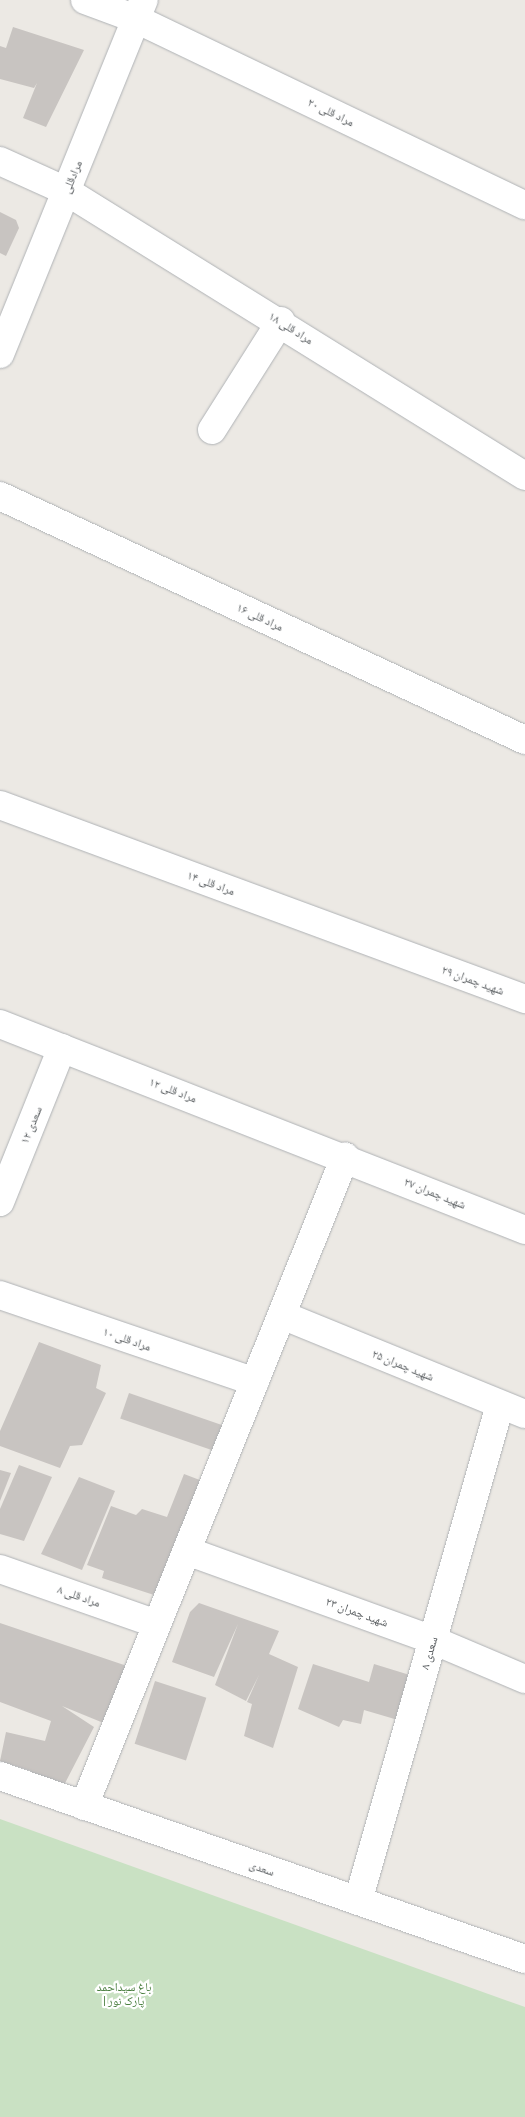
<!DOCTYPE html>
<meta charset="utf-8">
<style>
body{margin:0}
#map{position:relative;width:525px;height:2117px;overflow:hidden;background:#ece9e4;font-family:Barlow,"Noto Naskh Arabic",sans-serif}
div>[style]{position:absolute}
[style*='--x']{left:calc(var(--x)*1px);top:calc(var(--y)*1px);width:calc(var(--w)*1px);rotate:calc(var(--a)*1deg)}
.green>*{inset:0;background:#c9e1c3}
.building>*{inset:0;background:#c8c4c1;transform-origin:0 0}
.roads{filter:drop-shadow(0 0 1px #afb2b5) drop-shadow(0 0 1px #afb2b5)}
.minor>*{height:28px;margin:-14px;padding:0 14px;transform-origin:14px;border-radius:14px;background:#fff}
.tertiary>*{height:28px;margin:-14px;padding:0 14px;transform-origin:14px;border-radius:14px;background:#fff}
.secondary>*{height:28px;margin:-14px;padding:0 14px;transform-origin:14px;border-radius:14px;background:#fff}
span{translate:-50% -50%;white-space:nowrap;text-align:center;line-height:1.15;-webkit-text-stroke:4.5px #fff;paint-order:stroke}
.street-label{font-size:12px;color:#5c6063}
.park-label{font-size:12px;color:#497e3f}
</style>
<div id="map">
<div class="green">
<div style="clip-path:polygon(0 1819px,525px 2007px,525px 2117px,0 2117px)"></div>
</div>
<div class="building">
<div style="clip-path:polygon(13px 27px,84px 50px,46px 127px,23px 118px,37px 83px,34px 88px,0 79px,0 46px,6px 48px)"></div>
<div style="clip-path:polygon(0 212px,16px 220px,19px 228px,6px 256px,0 253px)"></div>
<div style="clip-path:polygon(39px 1342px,101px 1365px,96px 1388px,106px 1393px,82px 1445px,70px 1446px,60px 1468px,0 1446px,0 1431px)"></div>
<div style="left:129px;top:1393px;width:102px;height:27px;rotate:19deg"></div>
<div style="clip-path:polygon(19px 1465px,52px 1477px,24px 1541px,0 1534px,0 1509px)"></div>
<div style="clip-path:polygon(0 1470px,11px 1473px,0 1501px)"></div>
<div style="clip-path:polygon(184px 1474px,205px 1482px,154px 1595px,102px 1578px,104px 1571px,87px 1565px,111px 1506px,136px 1515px,142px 1509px,167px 1517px)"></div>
<div style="clip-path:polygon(79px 1477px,115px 1491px,82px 1570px,41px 1554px)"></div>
<div style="clip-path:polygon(199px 1603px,279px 1631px,269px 1654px,298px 1667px,273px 1748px,244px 1736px,252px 1704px,247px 1702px,259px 1675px,246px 1701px,215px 1685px,238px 1624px,214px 1677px,172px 1662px,190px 1612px)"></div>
<div style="clip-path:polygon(0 1623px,130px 1667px,106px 1724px,62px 1706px,94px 1727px,62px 1789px,31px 1776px,31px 1771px,0 1761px,6px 1732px,45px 1741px,51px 1721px,0 1702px)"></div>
<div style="clip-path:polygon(313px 1664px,369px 1682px,374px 1664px,413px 1676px,398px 1720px,364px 1710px,361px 1724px,343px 1720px,339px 1727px,298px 1709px)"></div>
<div style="left:155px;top:1681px;width:54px;height:66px;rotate:18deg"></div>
</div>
<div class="roads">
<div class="minor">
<div style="--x:85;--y:0;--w:54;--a:20.4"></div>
<div style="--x:136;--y:19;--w:431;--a:25.6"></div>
<div style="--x:0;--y:161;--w:72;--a:24.4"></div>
<div style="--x:66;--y:191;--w:540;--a:31.84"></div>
<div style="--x:212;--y:430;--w:129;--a:-57.7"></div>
<div style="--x:0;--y:496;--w:579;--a:24.93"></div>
<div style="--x:0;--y:805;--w:560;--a:20.28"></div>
<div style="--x:0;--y:1024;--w:564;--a:21.42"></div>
<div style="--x:0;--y:1202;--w:166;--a:-68.1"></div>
<div style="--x:0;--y:1295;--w:269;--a:18.8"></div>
<div style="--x:282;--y:1315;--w:262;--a:22.2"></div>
<div style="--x:187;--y:1551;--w:262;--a:19.9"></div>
<div style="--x:433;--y:1640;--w:100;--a:23"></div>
<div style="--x:0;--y:1569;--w:166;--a:19.3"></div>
<div style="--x:84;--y:1806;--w:700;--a:-68.09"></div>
<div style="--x:358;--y:1901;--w:516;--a:-74.02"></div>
</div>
<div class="tertiary">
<div style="--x:0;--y:354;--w:382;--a:-67.9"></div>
</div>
<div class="secondary">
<div style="--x:0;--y:1776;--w:556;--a:19.22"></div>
</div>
</div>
<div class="street-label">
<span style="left:331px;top:112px;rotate:26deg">مراد قلی ۲۰</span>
<span style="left:72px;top:177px;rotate:-68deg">مرادقلی</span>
<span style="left:291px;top:328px;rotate:32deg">مراد قلی ۱۸</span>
<span style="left:260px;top:617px;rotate:25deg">مراد قلی ۱۶</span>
<span style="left:211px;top:883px;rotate:20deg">مراد قلی ۱۴</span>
<span style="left:473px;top:980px;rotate:20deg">شهید چمران ۲۹</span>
<span style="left:173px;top:1090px;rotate:21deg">مراد قلی ۱۲</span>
<span style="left:31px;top:1125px;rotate:-68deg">سعدی ۱۲</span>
<span style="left:435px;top:1193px;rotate:22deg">شهید چمران ۲۷</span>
<span style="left:127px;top:1339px;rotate:19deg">مراد قلی ۱۰</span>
<span style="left:403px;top:1365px;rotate:22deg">شهید چمران ۲۵</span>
<span style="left:79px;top:1596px;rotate:19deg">مراد قلی ۸</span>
<span style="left:357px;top:1612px;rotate:20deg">شهید چمران ۲۳</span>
<span style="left:429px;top:1653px;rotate:-74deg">سعدی ۸</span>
<span style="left:262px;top:1868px;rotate:19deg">سعدی</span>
</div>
<div class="park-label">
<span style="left:124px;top:1994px">باغ سیداحمد<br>| پارک نور</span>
</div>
</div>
